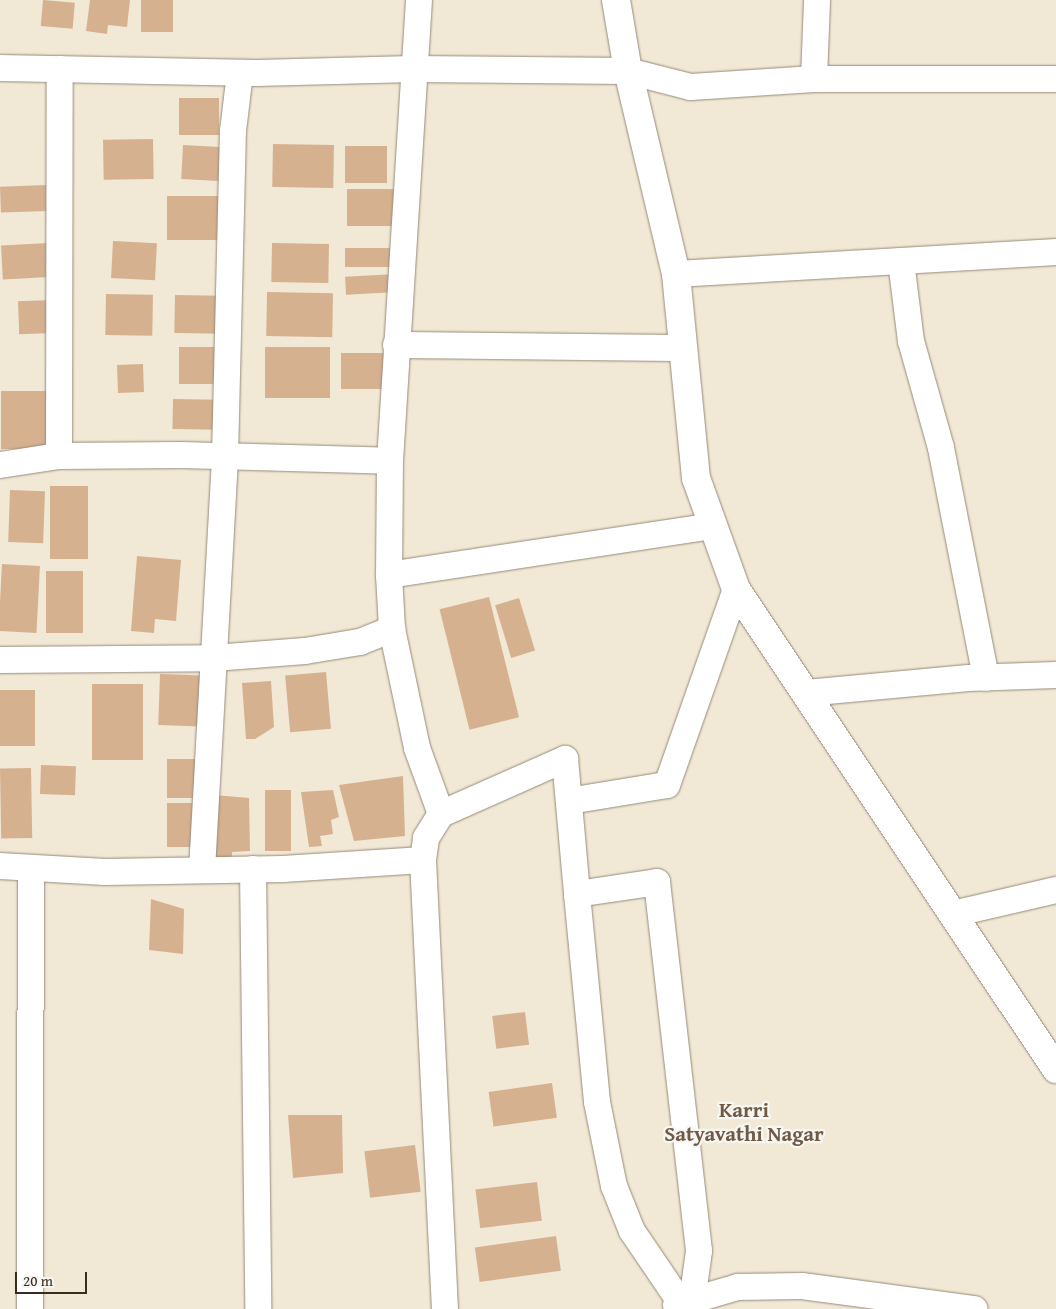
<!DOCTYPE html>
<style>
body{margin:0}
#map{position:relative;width:1056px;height:1309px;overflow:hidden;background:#f1e9d5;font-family:"Gentium Book Plus",serif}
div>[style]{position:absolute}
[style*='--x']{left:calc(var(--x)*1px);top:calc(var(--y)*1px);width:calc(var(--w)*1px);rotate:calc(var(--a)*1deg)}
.building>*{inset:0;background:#d6b190;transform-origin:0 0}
.roads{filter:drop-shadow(0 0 1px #968a7a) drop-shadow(0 0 1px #968a7a)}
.minor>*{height:26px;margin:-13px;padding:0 13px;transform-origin:13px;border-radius:13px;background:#fff}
.tertiary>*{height:28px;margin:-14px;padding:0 14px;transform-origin:14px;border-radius:14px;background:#fff}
span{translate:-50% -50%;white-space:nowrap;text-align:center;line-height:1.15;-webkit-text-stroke:4.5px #f6f6f2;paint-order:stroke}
.district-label{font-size:21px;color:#715946;font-weight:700}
.scale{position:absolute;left:15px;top:1272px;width:72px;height:22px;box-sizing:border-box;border:2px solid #3b2a1e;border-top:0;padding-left:6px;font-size:15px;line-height:18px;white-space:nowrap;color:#3b2a1e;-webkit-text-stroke:4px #f6f6f2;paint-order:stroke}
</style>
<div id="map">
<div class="building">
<div style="left:43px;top:0;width:32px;height:26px;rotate:5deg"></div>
<div style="clip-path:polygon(90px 0,130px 0,127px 27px,108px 25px,107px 34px,86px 31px)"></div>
<div style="left:141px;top:0;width:32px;height:32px"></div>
<div style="left:179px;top:98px;width:40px;height:37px"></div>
<div style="left:153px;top:139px;width:40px;height:50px;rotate:89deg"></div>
<div style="left:273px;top:144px;width:61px;height:43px;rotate:1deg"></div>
<div style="left:183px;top:145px;width:42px;height:34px;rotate:3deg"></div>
<div style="left:387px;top:146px;width:37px;height:42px;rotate:90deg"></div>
<div style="left:47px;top:185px;width:26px;height:47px;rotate:88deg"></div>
<div style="left:347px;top:189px;width:54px;height:37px"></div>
<div style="left:167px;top:196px;width:62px;height:44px"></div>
<div style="left:113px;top:241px;width:44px;height:37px;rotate:3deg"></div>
<div style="left:48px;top:243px;width:34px;height:47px;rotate:87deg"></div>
<div style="left:272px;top:243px;width:57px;height:39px;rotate:1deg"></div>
<div style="left:345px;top:248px;width:45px;height:19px"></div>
<div style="left:396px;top:274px;width:18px;height:51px;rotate:87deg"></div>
<div style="left:267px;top:292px;width:66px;height:44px;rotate:1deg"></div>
<div style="left:106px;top:294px;width:47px;height:41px;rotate:1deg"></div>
<div style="left:175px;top:295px;width:48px;height:38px;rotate:1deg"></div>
<div style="left:52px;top:300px;width:33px;height:34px;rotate:88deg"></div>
<div style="left:179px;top:347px;width:36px;height:37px"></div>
<div style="left:265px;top:347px;width:65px;height:51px"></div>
<div style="left:341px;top:353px;width:50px;height:36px"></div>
<div style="left:143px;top:364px;width:28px;height:26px;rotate:88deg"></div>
<div style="left:1px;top:391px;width:50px;height:58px"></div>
<div style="left:173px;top:399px;width:47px;height:30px;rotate:1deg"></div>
<div style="left:50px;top:486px;width:38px;height:73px"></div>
<div style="left:10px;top:490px;width:35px;height:52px;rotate:2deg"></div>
<div style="clip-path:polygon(137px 556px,181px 560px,176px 621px,155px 619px,154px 633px,131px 631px)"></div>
<div style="left:2px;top:564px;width:38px;height:67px;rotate:3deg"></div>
<div style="left:46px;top:571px;width:37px;height:62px"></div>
<div style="left:489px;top:597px;width:124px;height:51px;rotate:76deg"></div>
<div style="left:519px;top:598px;width:55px;height:25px;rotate:73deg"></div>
<div style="left:326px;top:672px;width:57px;height:41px;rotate:85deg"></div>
<div style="left:160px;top:674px;width:49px;height:51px;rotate:2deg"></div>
<div style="clip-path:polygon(271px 681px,274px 727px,255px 739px,246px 739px,242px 683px)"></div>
<div style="left:143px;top:684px;width:76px;height:51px;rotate:90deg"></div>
<div style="left:35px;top:690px;width:56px;height:35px;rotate:90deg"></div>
<div style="left:167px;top:759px;width:35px;height:39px"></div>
<div style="left:41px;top:765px;width:35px;height:29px;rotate:2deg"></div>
<div style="left:31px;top:768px;width:70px;height:31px;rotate:89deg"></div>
<div style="clip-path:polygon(403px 776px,405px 836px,354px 841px,339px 785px)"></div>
<div style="left:291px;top:790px;width:61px;height:26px;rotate:90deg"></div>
<div style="clip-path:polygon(333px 790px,339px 817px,331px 820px,333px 834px,320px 836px,322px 846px,309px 847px,301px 792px)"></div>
<div style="clip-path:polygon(214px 795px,249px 798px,250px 851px,232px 852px,232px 862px,216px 862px)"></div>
<div style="left:167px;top:803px;width:34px;height:44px"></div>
<div style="clip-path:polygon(151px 899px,184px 909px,183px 954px,149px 950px)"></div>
<div style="left:525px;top:1012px;width:33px;height:33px;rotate:83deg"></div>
<div style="left:552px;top:1083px;width:35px;height:64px;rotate:82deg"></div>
<div style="clip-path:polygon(288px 1115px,342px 1115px,343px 1173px,293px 1178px)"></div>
<div style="left:415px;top:1145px;width:47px;height:51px;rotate:83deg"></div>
<div style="left:537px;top:1182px;width:39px;height:62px;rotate:83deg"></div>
<div style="left:556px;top:1236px;width:35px;height:82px;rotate:82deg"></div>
</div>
<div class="roads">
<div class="minor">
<div style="--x:419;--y:0;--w:462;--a:93.6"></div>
<div style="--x:390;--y:461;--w:114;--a:90.5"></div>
<div style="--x:389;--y:575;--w:54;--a:86.8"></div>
<div style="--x:392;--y:629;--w:122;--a:78.1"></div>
<div style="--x:417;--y:748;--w:70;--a:70"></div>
<div style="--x:0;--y:68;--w:257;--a:1.1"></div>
<div style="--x:257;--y:73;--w:156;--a:-1.5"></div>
<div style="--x:413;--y:69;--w:215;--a:0.5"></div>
<div style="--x:628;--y:71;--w:65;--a:14.3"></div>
<div style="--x:691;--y:87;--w:123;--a:-3.7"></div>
<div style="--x:814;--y:79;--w:242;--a:0"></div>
<div style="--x:814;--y:79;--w:79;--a:-87.8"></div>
<div style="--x:901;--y:261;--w:81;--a:82.9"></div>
<div style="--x:911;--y:341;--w:111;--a:74.3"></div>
<div style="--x:941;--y:448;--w:234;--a:78.9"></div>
<div style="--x:676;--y:274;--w:381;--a:-3.3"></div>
<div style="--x:396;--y:345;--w:287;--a:0.6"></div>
<div style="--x:59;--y:456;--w:387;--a:-89.9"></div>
<div style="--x:0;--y:465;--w:60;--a:-8.7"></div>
<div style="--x:59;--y:456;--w:122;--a:-0.5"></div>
<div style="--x:181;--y:455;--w:209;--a:1.6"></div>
<div style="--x:389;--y:575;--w:328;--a:-8.6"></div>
<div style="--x:0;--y:660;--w:214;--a:-0.5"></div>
<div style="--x:214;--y:658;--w:91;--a:-4.4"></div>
<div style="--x:305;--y:651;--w:56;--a:-9.3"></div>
<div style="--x:360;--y:642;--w:35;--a:-22"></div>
<div style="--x:806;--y:693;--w:163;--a:-5.3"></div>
<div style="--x:968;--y:678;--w:88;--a:-2"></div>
<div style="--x:569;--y:801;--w:99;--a:-9.3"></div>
<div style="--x:667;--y:785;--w:208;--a:-70.6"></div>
<div style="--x:423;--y:860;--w:450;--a:87.2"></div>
<div style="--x:0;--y:866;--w:105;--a:3.3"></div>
<div style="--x:105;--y:872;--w:178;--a:-1"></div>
<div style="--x:283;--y:869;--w:140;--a:-3.7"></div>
<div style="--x:423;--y:860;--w:22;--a:-82"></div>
<div style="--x:426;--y:838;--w:28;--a:-58"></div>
<div style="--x:441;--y:814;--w:136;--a:-23.9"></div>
<div style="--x:565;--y:759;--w:136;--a:84.9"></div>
<div style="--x:577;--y:894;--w:81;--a:-8.5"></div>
<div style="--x:657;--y:882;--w:371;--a:83.5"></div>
<div style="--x:699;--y:1251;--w:59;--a:97.9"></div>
<div style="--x:253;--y:869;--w:440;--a:89.3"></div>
<div style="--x:202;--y:870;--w:415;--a:-86.8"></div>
<div style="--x:225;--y:456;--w:325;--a:-88.6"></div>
<div style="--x:233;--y:131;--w:58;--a:-83.1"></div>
<div style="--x:577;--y:894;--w:209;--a:84.5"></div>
<div style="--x:597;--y:1102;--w:86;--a:78.6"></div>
<div style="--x:614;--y:1186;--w:48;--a:68.2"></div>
<div style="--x:632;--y:1231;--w:87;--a:55.8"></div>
<div style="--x:953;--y:914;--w:106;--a:-13.1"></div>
<div style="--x:676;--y:1305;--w:65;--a:-16.2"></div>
<div style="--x:738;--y:1287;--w:64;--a:-0.9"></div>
<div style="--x:802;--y:1286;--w:174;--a:7.6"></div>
<div style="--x:30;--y:1309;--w:441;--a:-89.9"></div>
</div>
<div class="tertiary">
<div style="--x:616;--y:0;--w:72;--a:80.4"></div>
<div style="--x:628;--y:71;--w:209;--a:76.7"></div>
<div style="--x:676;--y:274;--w:205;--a:84.4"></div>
<div style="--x:696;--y:478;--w:118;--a:70.2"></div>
<div style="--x:736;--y:589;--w:577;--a:56.31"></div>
</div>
</div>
<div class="district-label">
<span style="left:744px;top:1122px">Karri<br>Satyavathi Nagar</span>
</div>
<div class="scale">20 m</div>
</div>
